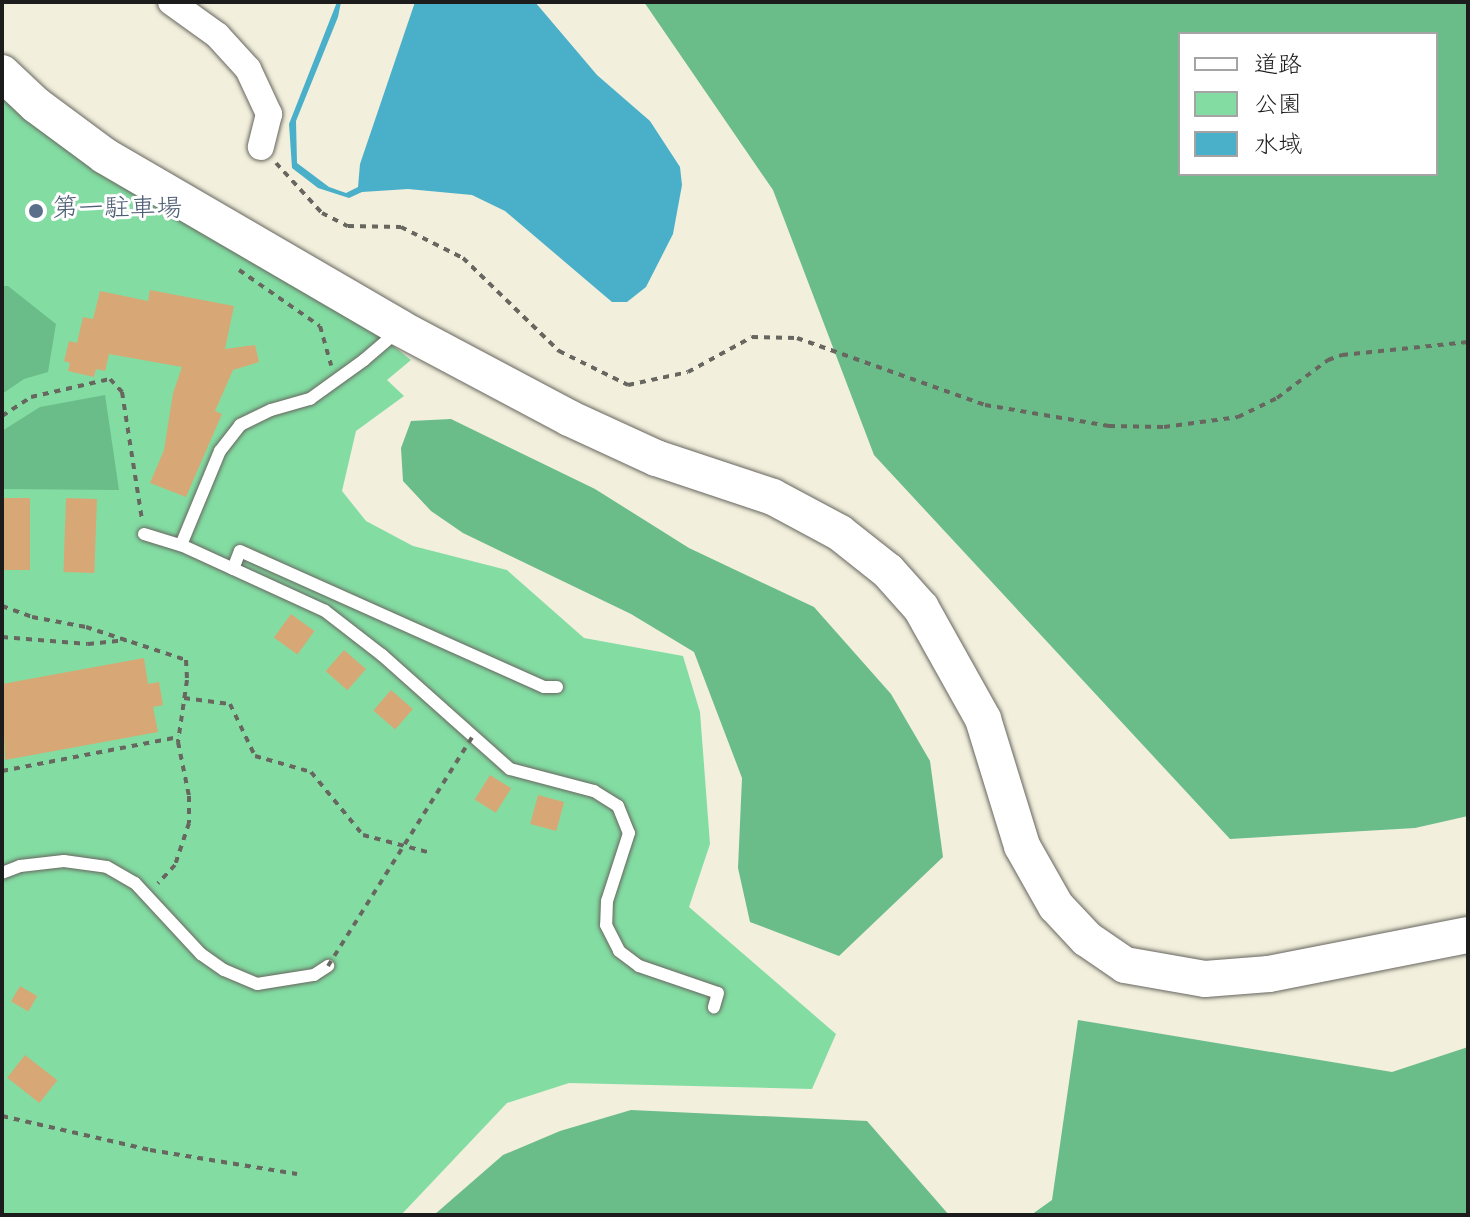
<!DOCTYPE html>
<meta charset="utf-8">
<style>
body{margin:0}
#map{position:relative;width:1470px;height:1217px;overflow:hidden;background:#f2efdc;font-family:Dekko,"Klee One",sans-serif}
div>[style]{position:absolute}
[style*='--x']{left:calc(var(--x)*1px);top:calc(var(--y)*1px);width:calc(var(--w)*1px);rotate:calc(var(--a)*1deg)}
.green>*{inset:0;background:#83dda3}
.forest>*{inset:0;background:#6abc89}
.water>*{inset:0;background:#4aafc9}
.building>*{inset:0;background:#d7a875;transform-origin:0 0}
.path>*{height:4px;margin-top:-2px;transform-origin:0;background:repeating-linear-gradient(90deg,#67665f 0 6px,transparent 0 12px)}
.roads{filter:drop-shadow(0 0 2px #67665f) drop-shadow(0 0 2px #67665f)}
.lane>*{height:12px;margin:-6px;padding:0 6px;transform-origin:6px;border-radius:6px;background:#fff}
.street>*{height:26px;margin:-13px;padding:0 13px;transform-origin:13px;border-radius:13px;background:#fff}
.secondary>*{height:36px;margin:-18px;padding:0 18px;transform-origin:18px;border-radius:18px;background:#fff}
.path-bridge>*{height:4px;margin-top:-2px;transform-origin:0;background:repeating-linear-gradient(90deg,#67665f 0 6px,transparent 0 12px)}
.dots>*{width:22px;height:22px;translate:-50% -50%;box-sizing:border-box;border:4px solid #fff;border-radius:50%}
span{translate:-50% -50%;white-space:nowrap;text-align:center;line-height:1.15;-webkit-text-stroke:6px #fff;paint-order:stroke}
.service-label{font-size:26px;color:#4e5e75}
.left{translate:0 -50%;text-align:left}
.frame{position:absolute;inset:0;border:4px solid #1c1c1c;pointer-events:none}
.legend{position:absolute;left:1178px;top:32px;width:260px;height:144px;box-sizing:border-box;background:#fff;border:2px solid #a4a4a4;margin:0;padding:10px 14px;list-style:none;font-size:24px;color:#1c1c1c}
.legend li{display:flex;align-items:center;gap:16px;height:40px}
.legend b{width:40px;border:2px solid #a4a4a4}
</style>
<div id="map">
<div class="green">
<div style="clip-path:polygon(2px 88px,364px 323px,411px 360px,387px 380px,404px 396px,356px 431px,342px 491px,366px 521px,413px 546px,507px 570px,584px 638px,683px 656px,700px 712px,710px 844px,689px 907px,836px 1034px,812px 1089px,569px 1083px,507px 1103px,401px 1215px,2px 1215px)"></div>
</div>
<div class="forest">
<div style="clip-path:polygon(evenodd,644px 2px,1468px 2px,1468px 816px,1415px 828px,1230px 839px,874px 455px,773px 190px,644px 2px,1436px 34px,1436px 174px,1180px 174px,1180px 34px,1436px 34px)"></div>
<div style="clip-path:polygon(2px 286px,8px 286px,56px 324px,48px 372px,24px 379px,2px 394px)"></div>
<div style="clip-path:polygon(105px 395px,119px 490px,2px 489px,2px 431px,40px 407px)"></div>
<div style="clip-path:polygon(451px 419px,595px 489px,689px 548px,814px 607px,891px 694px,930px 761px,943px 857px,839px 956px,750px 922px,738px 868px,742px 778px,694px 652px,631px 614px,463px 533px,431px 511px,403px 481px,401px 448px,411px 421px)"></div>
<div style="clip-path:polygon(1078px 1020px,1392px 1072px,1468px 1047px,1468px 1215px,1031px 1215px,1052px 1200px)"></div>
<div style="clip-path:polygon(631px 1110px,867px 1121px,949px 1215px,434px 1215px,503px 1155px,560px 1131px)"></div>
</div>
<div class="water">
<div style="clip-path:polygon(337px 2px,341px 2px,338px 17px,296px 121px,297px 163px,329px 187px,346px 193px,358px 187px,360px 164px,415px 2px,535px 2px,597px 75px,650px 121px,680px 167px,682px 185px,673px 234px,646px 287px,627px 302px,612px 302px,505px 211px,472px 195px,408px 189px,362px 192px,349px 198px,318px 188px,292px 168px,289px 124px)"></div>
</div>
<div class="building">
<div style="clip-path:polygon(150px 290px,234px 306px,225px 349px,255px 345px,259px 362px,233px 370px,215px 411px,222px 414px,186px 497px,150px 483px,164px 450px,173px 393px,182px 367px,109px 354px,105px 371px,96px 369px,94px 377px,68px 371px,70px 363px,64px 361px,69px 341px,77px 343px,83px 317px,93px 319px,100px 291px,148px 301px)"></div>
<div style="left:2px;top:498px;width:28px;height:72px"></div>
<div style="left:66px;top:498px;width:31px;height:74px;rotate:2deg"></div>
<div style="left:291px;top:614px;width:29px;height:29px;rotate:36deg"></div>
<div style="left:344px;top:650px;width:29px;height:28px;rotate:41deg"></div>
<div style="clip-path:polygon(144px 658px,148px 684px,159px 682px,163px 705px,153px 707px,158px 732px,5px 760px,2px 684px)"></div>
<div style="left:391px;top:690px;width:29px;height:27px;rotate:41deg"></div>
<div style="left:490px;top:775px;width:25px;height:29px;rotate:32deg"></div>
<div style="left:538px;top:795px;width:27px;height:30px;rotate:15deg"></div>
<div style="left:20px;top:986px;width:20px;height:18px;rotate:30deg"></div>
<div style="left:25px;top:1055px;width:41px;height:29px;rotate:38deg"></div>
</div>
<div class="path">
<div style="--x:276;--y:163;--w:68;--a:47.4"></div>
<div style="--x:322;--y:213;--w:29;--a:27"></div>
<div style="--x:348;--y:226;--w:53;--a:1.1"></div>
<div style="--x:401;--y:227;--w:69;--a:26.6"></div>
<div style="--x:463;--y:258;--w:134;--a:44.1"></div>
<div style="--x:559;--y:351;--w:77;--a:26.2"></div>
<div style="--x:628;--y:385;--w:61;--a:-12.2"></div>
<div style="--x:688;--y:372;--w:73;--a:-28.7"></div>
<div style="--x:752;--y:337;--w:45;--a:1.3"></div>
<div style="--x:797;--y:338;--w:200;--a:19.6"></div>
<div style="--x:985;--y:405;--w:126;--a:9.6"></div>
<div style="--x:1109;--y:426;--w:55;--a:1"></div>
<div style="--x:1164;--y:427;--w:75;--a:-7.7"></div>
<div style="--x:1238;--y:417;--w:43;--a:-26"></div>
<div style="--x:1277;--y:398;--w:64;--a:-36.7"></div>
<div style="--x:1328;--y:360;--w:15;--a:-20"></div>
<div style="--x:1342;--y:355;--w:127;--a:-5.9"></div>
<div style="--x:239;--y:270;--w:98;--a:34.7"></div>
<div style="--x:320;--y:326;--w:41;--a:74.2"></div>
<div style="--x:2;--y:416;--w:35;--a:-33"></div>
<div style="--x:31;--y:397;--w:81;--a:-12.8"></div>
<div style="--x:110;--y:379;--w:18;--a:47"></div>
<div style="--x:122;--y:392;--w:129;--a:81.1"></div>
<div style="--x:2;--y:606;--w:32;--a:20"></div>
<div style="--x:32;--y:617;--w:55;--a:10.5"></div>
<div style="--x:86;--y:627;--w:105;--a:18.3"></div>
<div style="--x:186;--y:660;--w:20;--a:87"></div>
<div style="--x:187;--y:680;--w:63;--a:98.3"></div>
<div style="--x:178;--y:742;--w:55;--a:78.5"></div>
<div style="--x:189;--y:796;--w:27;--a:90"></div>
<div style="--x:189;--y:823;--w:44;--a:108.4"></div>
<div style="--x:175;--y:865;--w:25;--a:133"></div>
<div style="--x:2;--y:637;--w:86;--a:4.7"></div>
<div style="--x:88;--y:644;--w:39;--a:-6"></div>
<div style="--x:184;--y:698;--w:46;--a:7.4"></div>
<div style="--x:230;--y:704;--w:58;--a:64.3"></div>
<div style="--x:255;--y:756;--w:58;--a:15.9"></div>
<div style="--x:311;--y:772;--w:82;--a:50.5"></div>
<div style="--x:363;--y:835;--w:70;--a:14.8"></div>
<div style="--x:2;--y:771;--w:180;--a:-10.9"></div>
<div style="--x:2;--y:1116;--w:152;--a:12.9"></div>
<div style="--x:150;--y:1150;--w:149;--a:9.3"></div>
</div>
<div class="roads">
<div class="lane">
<div style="--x:144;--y:534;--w:39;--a:17"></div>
<div style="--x:181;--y:545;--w:158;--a:24.6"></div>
<div style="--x:325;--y:611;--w:72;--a:37.7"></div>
<div style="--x:382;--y:655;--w:171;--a:41.7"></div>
<div style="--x:510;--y:769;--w:87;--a:14.7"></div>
<div style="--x:594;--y:791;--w:28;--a:32"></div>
<div style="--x:618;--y:806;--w:29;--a:68"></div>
<div style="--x:629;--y:833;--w:71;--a:107.9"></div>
<div style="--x:607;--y:901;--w:24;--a:92"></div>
<div style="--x:606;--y:925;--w:29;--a:63"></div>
<div style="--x:619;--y:951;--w:25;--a:37"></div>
<div style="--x:639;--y:966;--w:83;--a:18.9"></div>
<div style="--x:718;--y:993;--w:15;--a:106"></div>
<div style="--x:181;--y:545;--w:102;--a:-67.5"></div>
<div style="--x:220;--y:451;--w:33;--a:-52"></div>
<div style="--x:240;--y:425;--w:34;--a:-26"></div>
<div style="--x:271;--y:410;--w:41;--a:-15.8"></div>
<div style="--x:310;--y:399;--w:67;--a:-35.8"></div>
<div style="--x:364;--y:360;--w:45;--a:-40.5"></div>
<div style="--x:233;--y:569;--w:19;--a:-69"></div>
<div style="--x:240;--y:551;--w:333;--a:24.1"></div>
<div style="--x:544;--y:687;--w:13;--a:0"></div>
<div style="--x:2;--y:873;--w:19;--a:-21"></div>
<div style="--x:20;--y:866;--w:44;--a:-6.5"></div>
<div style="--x:64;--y:861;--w:43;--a:7.9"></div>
<div style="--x:107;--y:867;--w:32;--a:30"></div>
<div style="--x:135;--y:883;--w:97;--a:47.1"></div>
<div style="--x:201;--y:954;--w:28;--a:35"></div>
<div style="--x:224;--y:970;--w:36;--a:23"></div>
<div style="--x:257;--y:984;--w:58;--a:-9"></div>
<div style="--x:314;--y:975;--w:17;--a:-33"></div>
</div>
<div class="street">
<div style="--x:171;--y:2;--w:57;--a:35.7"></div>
<div style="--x:217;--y:35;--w:46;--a:47.6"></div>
<div style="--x:248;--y:69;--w:50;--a:65"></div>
<div style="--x:269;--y:114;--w:34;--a:104"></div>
</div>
<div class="secondary">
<div style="--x:2;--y:73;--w:47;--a:43.3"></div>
<div style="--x:36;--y:105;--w:86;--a:36.5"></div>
<div style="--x:105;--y:156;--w:341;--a:30.2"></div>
<div style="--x:400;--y:328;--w:191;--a:28"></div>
<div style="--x:569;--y:418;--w:96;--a:24.7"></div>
<div style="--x:656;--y:458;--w:123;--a:18.4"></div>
<div style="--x:773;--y:497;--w:76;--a:28.2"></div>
<div style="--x:840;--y:533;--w:61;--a:38.4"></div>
<div style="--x:888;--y:571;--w:50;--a:48.3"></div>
<div style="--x:921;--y:608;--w:127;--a:60.8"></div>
<div style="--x:983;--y:719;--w:133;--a:72.9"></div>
<div style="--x:1022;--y:846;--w:69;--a:60.5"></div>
<div style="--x:1056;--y:906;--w:45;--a:46.8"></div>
<div style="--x:1087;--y:939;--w:46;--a:34.4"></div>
<div style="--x:1125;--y:965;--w:81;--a:9.9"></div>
<div style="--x:1205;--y:979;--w:64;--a:-4.5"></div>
<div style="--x:1269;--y:974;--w:203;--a:-11.1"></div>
</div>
</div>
<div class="path-bridge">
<div style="--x:328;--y:966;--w:274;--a:-57.8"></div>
</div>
<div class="dots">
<div style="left:36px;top:211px;background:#5c6f8a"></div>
</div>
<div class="service-label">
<span class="left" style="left:52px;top:211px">第一駐車場</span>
</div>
<div class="frame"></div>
<ul class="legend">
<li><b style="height:10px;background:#fff"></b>道路</li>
<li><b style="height:22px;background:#83dda3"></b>公園</li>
<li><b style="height:22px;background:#4aafc9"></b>水域</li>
</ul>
</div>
